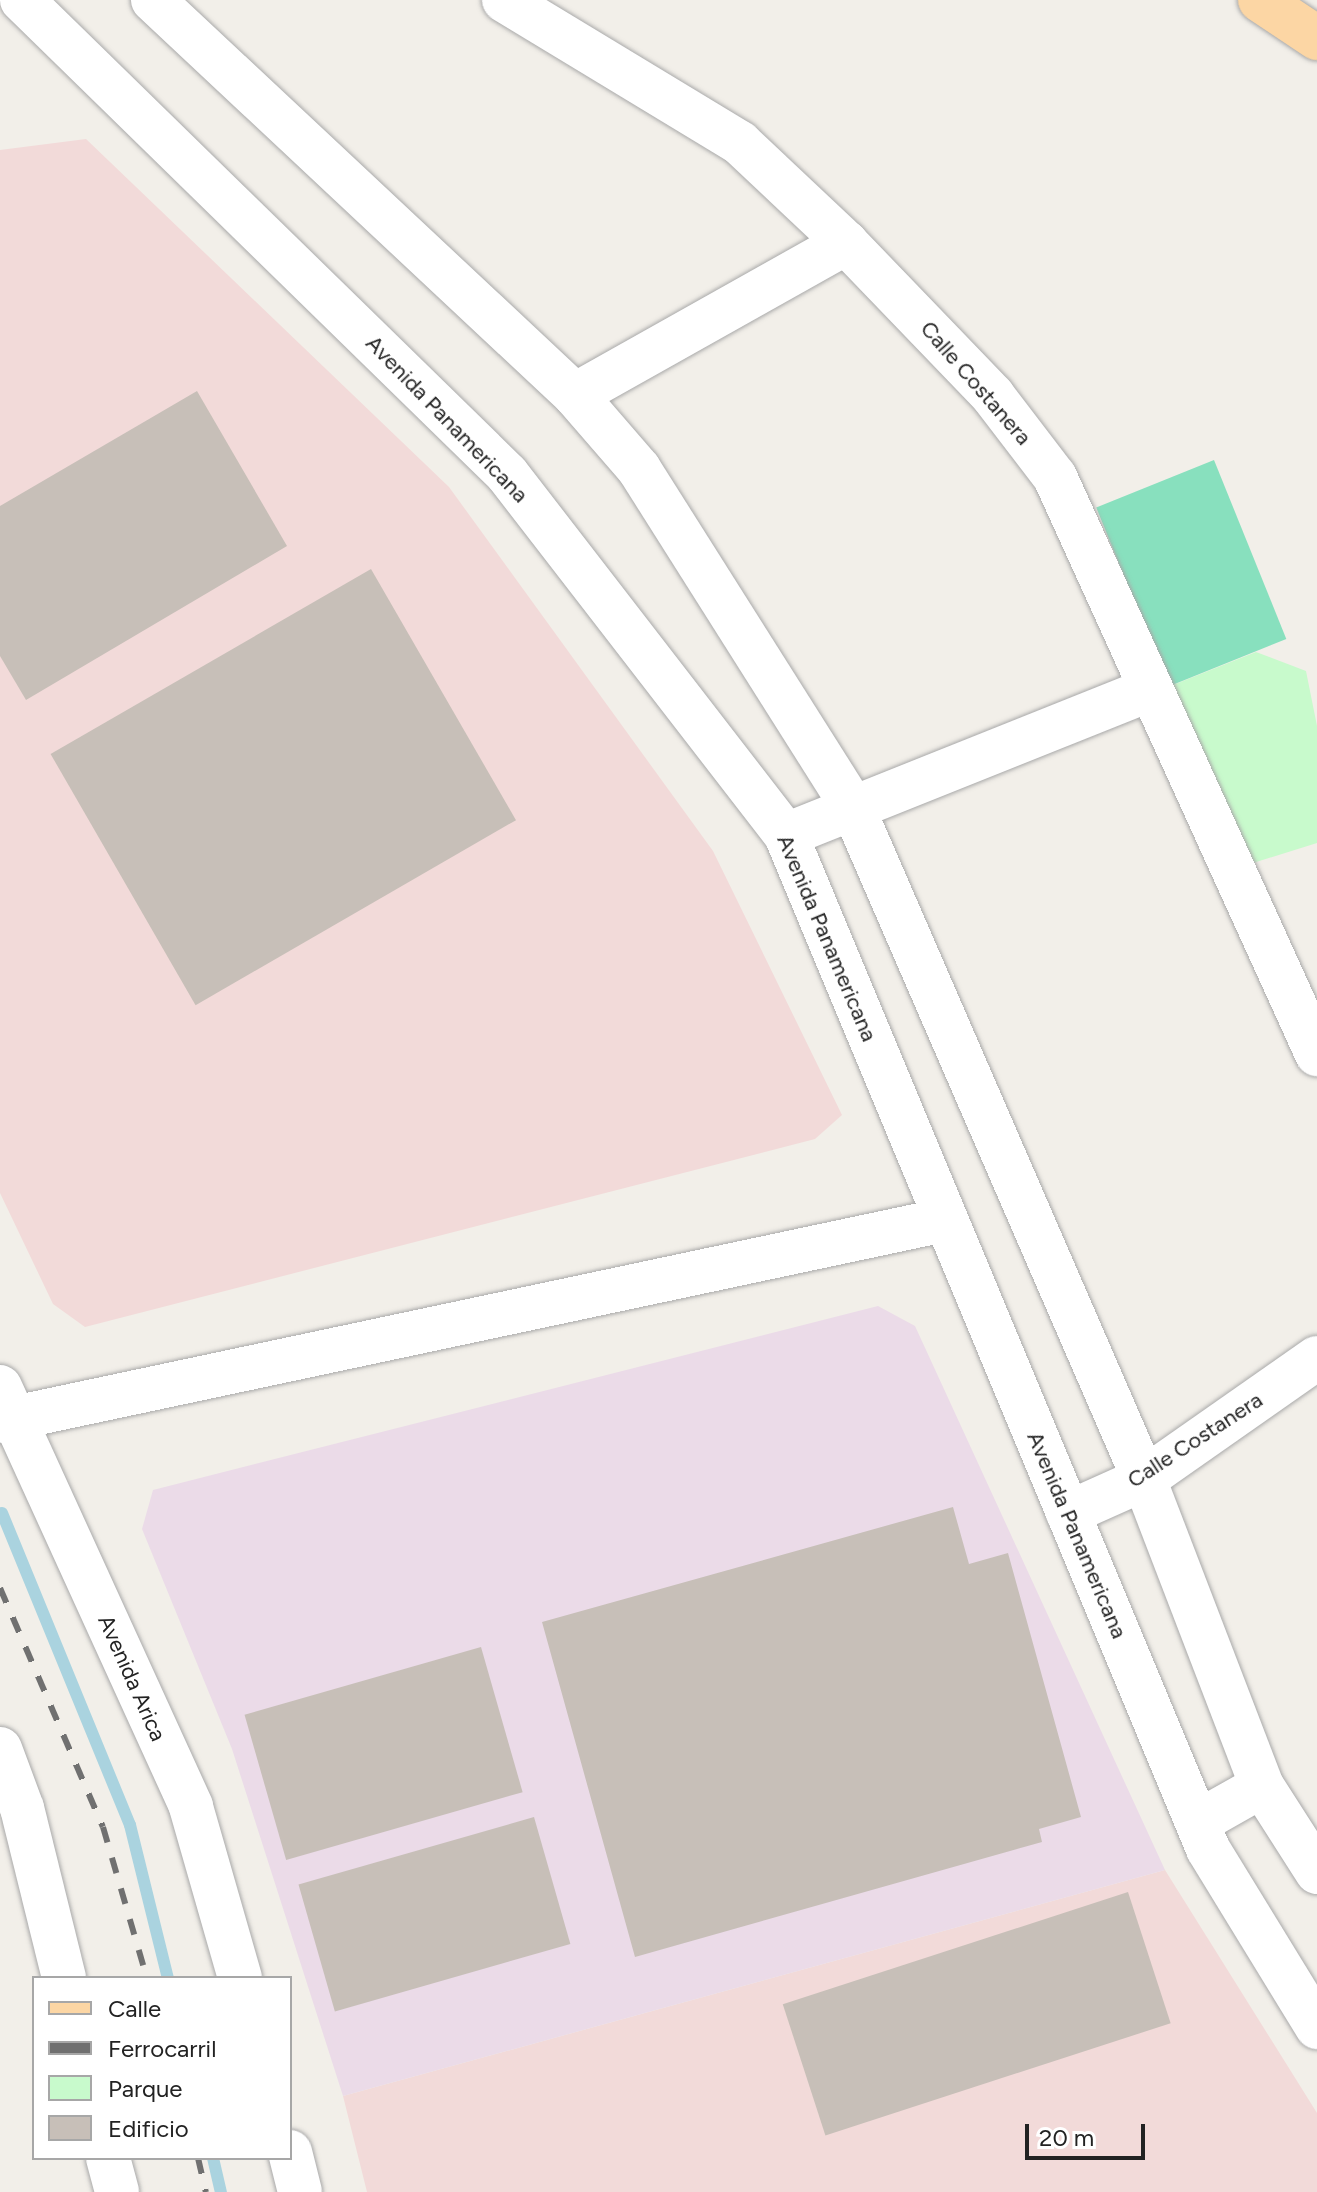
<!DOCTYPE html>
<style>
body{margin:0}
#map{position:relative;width:1317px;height:2192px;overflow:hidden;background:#f2efe9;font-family:Figtree,sans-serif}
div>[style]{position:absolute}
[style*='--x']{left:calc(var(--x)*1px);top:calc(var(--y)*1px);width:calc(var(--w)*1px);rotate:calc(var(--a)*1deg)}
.commercial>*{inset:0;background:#f2dad9}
.industrial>*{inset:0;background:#ebdbe8}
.park>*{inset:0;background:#c8facc}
.pitch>*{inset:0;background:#88e0be;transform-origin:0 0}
.stream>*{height:12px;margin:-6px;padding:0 6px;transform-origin:6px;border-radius:6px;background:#aad3df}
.building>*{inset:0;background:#c7bfb8;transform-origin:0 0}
.roads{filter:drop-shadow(0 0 2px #a9a9a9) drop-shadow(0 0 2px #a9a9a9)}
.minor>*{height:44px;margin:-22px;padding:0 22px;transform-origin:22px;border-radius:22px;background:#fff}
.major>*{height:44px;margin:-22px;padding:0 22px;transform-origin:22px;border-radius:22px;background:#fcd6a4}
.rail>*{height:6px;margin-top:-3px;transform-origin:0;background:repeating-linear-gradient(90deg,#707070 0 16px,transparent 0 32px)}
span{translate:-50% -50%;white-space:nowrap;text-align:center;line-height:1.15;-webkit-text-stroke:6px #fff;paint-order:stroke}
.street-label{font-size:22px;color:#222}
.legend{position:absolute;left:32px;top:1976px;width:260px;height:184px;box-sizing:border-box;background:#fff;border:2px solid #a7a7a7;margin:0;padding:10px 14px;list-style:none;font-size:24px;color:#222}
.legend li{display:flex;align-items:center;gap:16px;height:40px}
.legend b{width:40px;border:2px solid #a7a7a7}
.scale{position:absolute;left:1025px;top:2124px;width:120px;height:36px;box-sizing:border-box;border:4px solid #222;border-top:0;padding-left:10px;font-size:24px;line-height:28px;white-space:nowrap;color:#222;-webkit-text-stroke:6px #fff;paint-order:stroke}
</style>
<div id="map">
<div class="commercial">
<div style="clip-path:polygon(86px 139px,449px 487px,713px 851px,842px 1115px,815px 1139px,85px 1327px,53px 1304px,0 1193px,0 150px)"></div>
<div style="clip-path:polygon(1165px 1870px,1317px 2113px,1317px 2192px,367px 2192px,343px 2096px)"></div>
</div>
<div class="industrial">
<div style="clip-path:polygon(878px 1306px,915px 1326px,1165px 1870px,343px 2096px,232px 1749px,142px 1529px,153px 1490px)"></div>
</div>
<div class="park">
<div style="clip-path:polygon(1256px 652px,1306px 671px,1317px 726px,1317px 843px,1253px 863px,1168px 687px)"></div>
</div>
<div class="pitch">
<div style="left:1214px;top:460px;width:193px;height:127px;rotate:68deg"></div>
</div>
<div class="stream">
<div style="--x:2;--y:1513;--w:337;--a:67.7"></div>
<div style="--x:130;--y:1825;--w:158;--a:76.1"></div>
<div style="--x:213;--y:2158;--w:35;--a:77"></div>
</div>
<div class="building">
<div style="clip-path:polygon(197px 391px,287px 546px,26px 700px,0 656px,0 506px)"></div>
<div style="left:371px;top:569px;width:290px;height:370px;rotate:60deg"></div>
<div style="clip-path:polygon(953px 1507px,969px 1564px,1008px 1553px,1081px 1817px,1039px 1829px,1042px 1842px,635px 1957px,542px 1622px)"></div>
<div style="left:481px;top:1647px;width:151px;height:246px;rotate:74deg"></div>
<div style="left:534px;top:1817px;width:132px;height:245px;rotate:74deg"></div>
<div style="left:1128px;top:1892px;width:138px;height:363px;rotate:72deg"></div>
</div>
<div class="roads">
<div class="minor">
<div style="--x:22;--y:0;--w:678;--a:44.34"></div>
<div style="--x:507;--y:474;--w:456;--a:52.3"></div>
<div style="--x:786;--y:835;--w:1098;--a:67.4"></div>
<div style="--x:1208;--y:1849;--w:209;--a:58.5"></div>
<div style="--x:153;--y:0;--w:578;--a:43.11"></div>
<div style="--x:575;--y:395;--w:98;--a:49.1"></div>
<div style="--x:639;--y:469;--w:401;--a:57.7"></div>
<div style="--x:853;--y:808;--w:731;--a:66.55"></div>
<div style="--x:1144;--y:1479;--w:329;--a:69"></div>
<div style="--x:1262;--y:1786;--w:102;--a:57.4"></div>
<div style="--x:504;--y:0;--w:276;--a:31.2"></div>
<div style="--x:740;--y:143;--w:146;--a:43.3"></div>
<div style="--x:846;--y:243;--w:212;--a:46.1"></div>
<div style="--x:993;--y:396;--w:102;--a:52.6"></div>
<div style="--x:1055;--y:477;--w:634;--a:65.58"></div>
<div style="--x:575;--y:395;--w:311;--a:-29.3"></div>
<div style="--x:786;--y:835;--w:391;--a:-21.8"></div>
<div style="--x:0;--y:1387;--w:461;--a:65.5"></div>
<div style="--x:191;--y:1807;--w:178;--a:74"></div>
<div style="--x:0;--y:1421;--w:965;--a:-12.02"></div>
<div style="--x:1068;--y:1513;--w:83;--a:-24.1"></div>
<div style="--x:1144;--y:1479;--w:211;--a:-35"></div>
<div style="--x:0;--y:1749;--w:63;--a:69.6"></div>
<div style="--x:22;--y:1808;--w:175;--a:76.1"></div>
<div style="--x:1198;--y:1822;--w:73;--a:-29.4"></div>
<div style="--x:290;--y:2152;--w:41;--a:76"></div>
<div style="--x:108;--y:2158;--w:35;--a:75"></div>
</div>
<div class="major">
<div style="--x:1260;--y:0;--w:69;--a:33.7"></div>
</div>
</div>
<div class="rail">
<div style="--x:0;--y:1588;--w:260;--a:66.7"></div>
<div style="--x:103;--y:1827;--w:157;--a:73.8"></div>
<div style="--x:198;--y:2158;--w:35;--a:77"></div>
</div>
<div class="street-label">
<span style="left:976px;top:383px;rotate:49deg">Calle Costanera</span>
<span style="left:447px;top:419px;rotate:46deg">Avenida Panamericana</span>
<span style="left:827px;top:938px;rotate:67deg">Avenida Panamericana</span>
<span style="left:1195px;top:1440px;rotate:-33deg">Calle Costanera</span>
<span style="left:1077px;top:1535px;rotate:67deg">Avenida Panamericana</span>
<span style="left:132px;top:1678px;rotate:66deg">Avenida Arica</span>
</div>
<ul class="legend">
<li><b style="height:10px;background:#fcd6a4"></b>Calle</li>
<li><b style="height:10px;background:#707070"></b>Ferrocarril</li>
<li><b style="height:22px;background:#c8facc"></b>Parque</li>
<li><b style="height:22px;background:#c7bfb8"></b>Edificio</li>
</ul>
<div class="scale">20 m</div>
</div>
